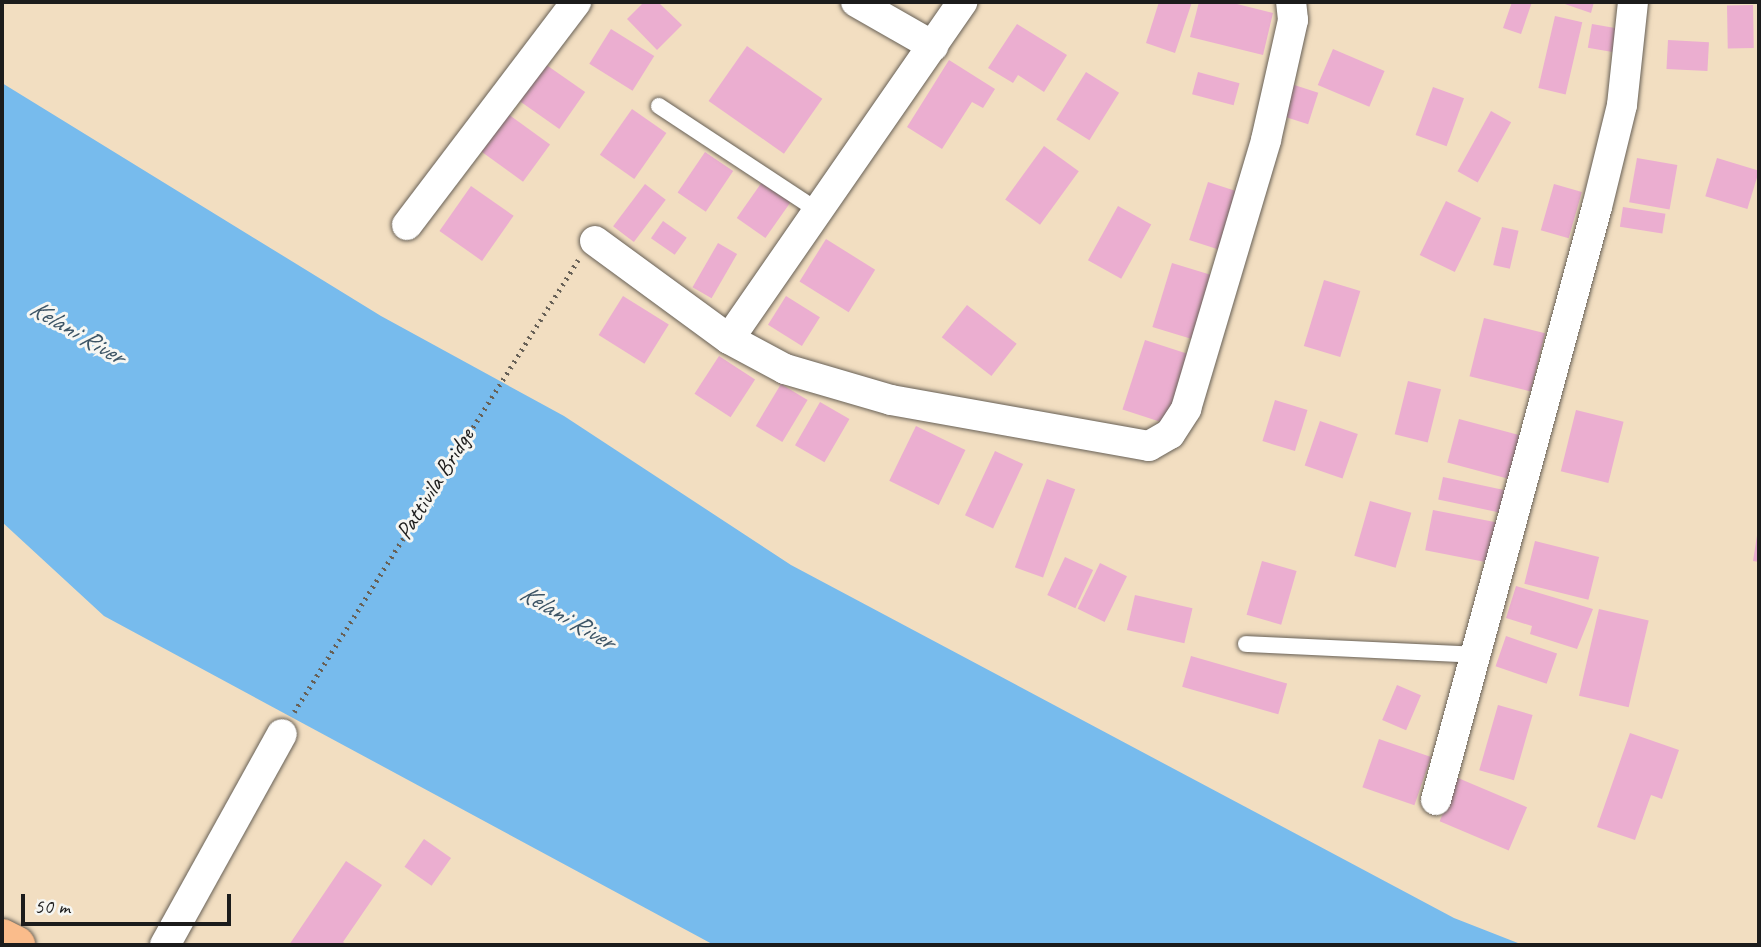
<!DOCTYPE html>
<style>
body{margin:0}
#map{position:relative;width:1761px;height:947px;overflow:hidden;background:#f2dec1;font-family:Caveat,sans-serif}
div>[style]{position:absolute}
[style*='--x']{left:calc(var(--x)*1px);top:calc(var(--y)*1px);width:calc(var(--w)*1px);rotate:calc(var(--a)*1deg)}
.water>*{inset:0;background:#77bbed}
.building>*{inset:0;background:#ebaed0;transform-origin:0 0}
.path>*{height:4.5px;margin-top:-2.25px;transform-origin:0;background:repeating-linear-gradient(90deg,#676056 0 2px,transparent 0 7px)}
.roads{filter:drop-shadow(0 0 2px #676056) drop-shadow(0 0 2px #676056)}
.lane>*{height:16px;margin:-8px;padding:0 8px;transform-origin:8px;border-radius:8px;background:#fff}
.street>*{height:30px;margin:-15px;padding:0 15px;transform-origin:15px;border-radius:15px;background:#fff}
.primary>*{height:38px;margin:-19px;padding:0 19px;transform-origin:19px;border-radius:19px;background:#fabc8b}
span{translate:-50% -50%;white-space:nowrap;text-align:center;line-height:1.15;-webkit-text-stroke:6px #f6f6f2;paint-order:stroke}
.street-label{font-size:24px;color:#1c1c1c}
.water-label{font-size:26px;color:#3c5465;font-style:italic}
.frame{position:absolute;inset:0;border:4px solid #1c1c1c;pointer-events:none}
.scale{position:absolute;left:21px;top:894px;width:210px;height:32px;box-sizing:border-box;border:4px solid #1c1c1c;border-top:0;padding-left:9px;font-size:21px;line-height:24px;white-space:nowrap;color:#1c1c1c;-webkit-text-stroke:5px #f6f6f2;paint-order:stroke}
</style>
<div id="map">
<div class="water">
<div style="clip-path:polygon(2px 83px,381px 316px,564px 416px,791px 565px,1454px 918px,1523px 945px,714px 945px,104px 616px,2px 522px)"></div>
</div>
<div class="building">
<div style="clip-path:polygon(644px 2px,658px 2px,682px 25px,657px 50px,627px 19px)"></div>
<div style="clip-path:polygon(1159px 2px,1192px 2px,1175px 53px,1146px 43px)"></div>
<div style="clip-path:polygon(1199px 2px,1229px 2px,1273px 13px,1263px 55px,1190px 37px)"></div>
<div style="clip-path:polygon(1512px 2px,1532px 2px,1521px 34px,1503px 28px)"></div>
<div style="clip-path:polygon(1559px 2px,1594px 2px,1591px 13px)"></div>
<div style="left:1753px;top:5px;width:43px;height:26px;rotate:89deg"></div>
<div style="left:1555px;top:16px;width:28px;height:74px;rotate:13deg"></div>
<div style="clip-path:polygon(1017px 24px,1067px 55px,1044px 92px,1018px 75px,1013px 83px,988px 68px)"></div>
<div style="left:1592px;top:24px;width:35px;height:24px;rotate:10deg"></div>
<div style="left:611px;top:29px;width:51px;height:41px;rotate:32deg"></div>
<div style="left:1668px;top:40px;width:41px;height:29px;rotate:3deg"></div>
<div style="left:747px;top:46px;width:92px;height:67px;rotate:35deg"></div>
<div style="left:1333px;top:49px;width:56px;height:39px;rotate:23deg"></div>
<div style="clip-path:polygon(949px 60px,995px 89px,983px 108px,972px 102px,942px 149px,907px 127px)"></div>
<div style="left:545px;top:64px;width:49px;height:45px;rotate:35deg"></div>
<div style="left:1086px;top:72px;width:39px;height:56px;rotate:32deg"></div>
<div style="left:1198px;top:72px;width:43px;height:23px;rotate:15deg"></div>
<div style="left:1285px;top:82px;width:35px;height:33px;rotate:18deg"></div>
<div style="left:1433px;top:87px;width:33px;height:51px;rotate:20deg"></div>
<div style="left:632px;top:109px;width:42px;height:56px;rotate:35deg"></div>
<div style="left:1491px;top:111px;width:23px;height:69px;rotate:29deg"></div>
<div style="left:508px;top:114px;width:52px;height:46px;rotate:36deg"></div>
<div style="left:1044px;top:146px;width:43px;height:66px;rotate:36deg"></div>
<div style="left:705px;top:152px;width:34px;height:49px;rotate:34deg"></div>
<div style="left:1637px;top:158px;width:41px;height:45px;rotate:10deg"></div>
<div style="left:1717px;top:158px;width:44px;height:40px;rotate:17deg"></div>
<div style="left:762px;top:182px;width:35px;height:44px;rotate:35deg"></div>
<div style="left:1208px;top:182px;width:35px;height:61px;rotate:18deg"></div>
<div style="left:645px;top:184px;width:26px;height:53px;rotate:37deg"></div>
<div style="left:1554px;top:184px;width:29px;height:48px;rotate:16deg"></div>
<div style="left:471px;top:186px;width:52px;height:55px;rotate:35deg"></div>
<div style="left:1446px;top:201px;width:39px;height:60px;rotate:26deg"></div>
<div style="left:1118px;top:206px;width:38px;height:62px;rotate:29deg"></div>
<div style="left:1623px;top:207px;width:43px;height:20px;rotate:9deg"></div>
<div style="left:663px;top:221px;width:29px;height:21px;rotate:35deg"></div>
<div style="left:1502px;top:227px;width:17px;height:39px;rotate:13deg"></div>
<div style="left:826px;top:239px;width:58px;height:50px;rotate:32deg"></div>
<div style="left:718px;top:243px;width:22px;height:51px;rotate:30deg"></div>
<div style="left:1172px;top:263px;width:42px;height:67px;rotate:17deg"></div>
<div style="left:1324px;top:280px;width:38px;height:69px;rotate:17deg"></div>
<div style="left:623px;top:296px;width:54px;height:46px;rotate:32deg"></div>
<div style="left:786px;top:296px;width:40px;height:34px;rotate:32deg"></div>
<div style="left:967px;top:305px;width:63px;height:41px;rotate:38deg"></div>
<div style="left:1484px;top:318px;width:63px;height:60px;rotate:14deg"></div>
<div style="left:1145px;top:340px;width:47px;height:73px;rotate:18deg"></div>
<div style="left:719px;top:356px;width:43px;height:45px;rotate:33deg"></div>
<div style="left:1408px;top:381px;width:34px;height:55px;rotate:14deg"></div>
<div style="left:781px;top:384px;width:31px;height:49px;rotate:31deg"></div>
<div style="left:1275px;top:400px;width:34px;height:43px;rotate:17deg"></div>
<div style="left:820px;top:402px;width:34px;height:50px;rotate:30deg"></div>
<div style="left:1576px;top:410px;width:49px;height:63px;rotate:14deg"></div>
<div style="left:1459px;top:419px;width:64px;height:45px;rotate:15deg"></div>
<div style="left:1320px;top:421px;width:40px;height:47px;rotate:19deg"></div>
<div style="left:916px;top:426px;width:55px;height:61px;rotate:26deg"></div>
<div style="left:995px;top:451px;width:31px;height:71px;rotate:25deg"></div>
<div style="left:1443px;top:477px;width:66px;height:23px;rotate:12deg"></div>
<div style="left:1047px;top:479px;width:30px;height:94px;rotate:20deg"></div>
<div style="left:1370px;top:501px;width:43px;height:57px;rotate:16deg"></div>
<div style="left:1433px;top:510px;width:64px;height:41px;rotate:11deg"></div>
<div style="clip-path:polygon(1758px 529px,1759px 530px,1759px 562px,1753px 561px)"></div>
<div style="left:1535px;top:541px;width:66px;height:44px;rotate:14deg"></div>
<div style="left:1065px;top:557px;width:31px;height:42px;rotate:25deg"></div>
<div style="left:1262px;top:561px;width:36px;height:56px;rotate:16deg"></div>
<div style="left:1100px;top:563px;width:30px;height:51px;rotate:26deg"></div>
<div style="clip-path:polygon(1516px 586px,1593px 609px,1577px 649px,1530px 634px,1532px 626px,1506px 618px)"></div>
<div style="left:1135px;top:595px;width:59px;height:36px;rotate:13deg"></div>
<div style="left:1599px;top:609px;width:51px;height:89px;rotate:13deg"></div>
<div style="left:1506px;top:636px;width:54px;height:32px;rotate:19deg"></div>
<div style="left:1191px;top:656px;width:100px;height:32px;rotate:16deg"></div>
<div style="left:1397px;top:685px;width:26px;height:38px;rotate:23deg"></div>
<div style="left:1498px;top:705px;width:36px;height:68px;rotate:16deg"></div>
<div style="clip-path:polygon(1630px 733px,1679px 750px,1662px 799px,1651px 795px,1635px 840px,1597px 827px)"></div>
<div style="left:1379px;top:739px;width:55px;height:51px;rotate:19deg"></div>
<div style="left:1458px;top:778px;width:75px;height:47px;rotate:23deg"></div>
<div style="left:424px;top:839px;width:33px;height:34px;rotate:35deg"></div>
<div style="clip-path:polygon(346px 861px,382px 885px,343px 942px,348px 945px,289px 945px)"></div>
</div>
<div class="path">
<div style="--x:294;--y:712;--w:534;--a:-57.86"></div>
</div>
<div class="roads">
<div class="lane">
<div style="--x:659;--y:106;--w:193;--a:33.4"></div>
<div style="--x:1246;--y:644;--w:232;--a:2.7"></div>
</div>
<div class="street">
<div style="--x:856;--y:2;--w:89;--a:29.7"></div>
<div style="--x:407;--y:225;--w:280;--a:-52.8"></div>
<div style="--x:595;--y:241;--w:166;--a:36.2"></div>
<div style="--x:729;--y:339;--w:64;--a:28.2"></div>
<div style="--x:785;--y:369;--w:110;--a:16.3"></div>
<div style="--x:891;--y:400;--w:262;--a:10.1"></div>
<div style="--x:1149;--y:446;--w:24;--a:-30"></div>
<div style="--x:1170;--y:434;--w:30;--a:-57"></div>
<div style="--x:1186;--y:409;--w:281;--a:-73.4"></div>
<div style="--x:1266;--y:140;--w:123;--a:-77.3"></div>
<div style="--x:1293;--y:20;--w:18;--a:-96"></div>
<div style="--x:729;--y:339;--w:410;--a:-55.3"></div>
<div style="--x:1436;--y:800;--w:614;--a:-74.81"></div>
<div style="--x:1597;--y:207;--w:105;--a:-76.2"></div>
<div style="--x:1622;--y:105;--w:104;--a:-83.9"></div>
<div style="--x:165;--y:945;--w:241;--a:-61"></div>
</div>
<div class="primary">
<div style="--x:2;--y:938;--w:16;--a:27"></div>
</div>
</div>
<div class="street-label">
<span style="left:435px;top:484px;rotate:-58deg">Pattivila Bridge</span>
</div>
<div class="water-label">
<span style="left:77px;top:332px;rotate:30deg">Kelani River</span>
<span style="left:567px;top:617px;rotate:30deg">Kelani River</span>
</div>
<div class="frame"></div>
<div class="scale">50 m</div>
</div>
